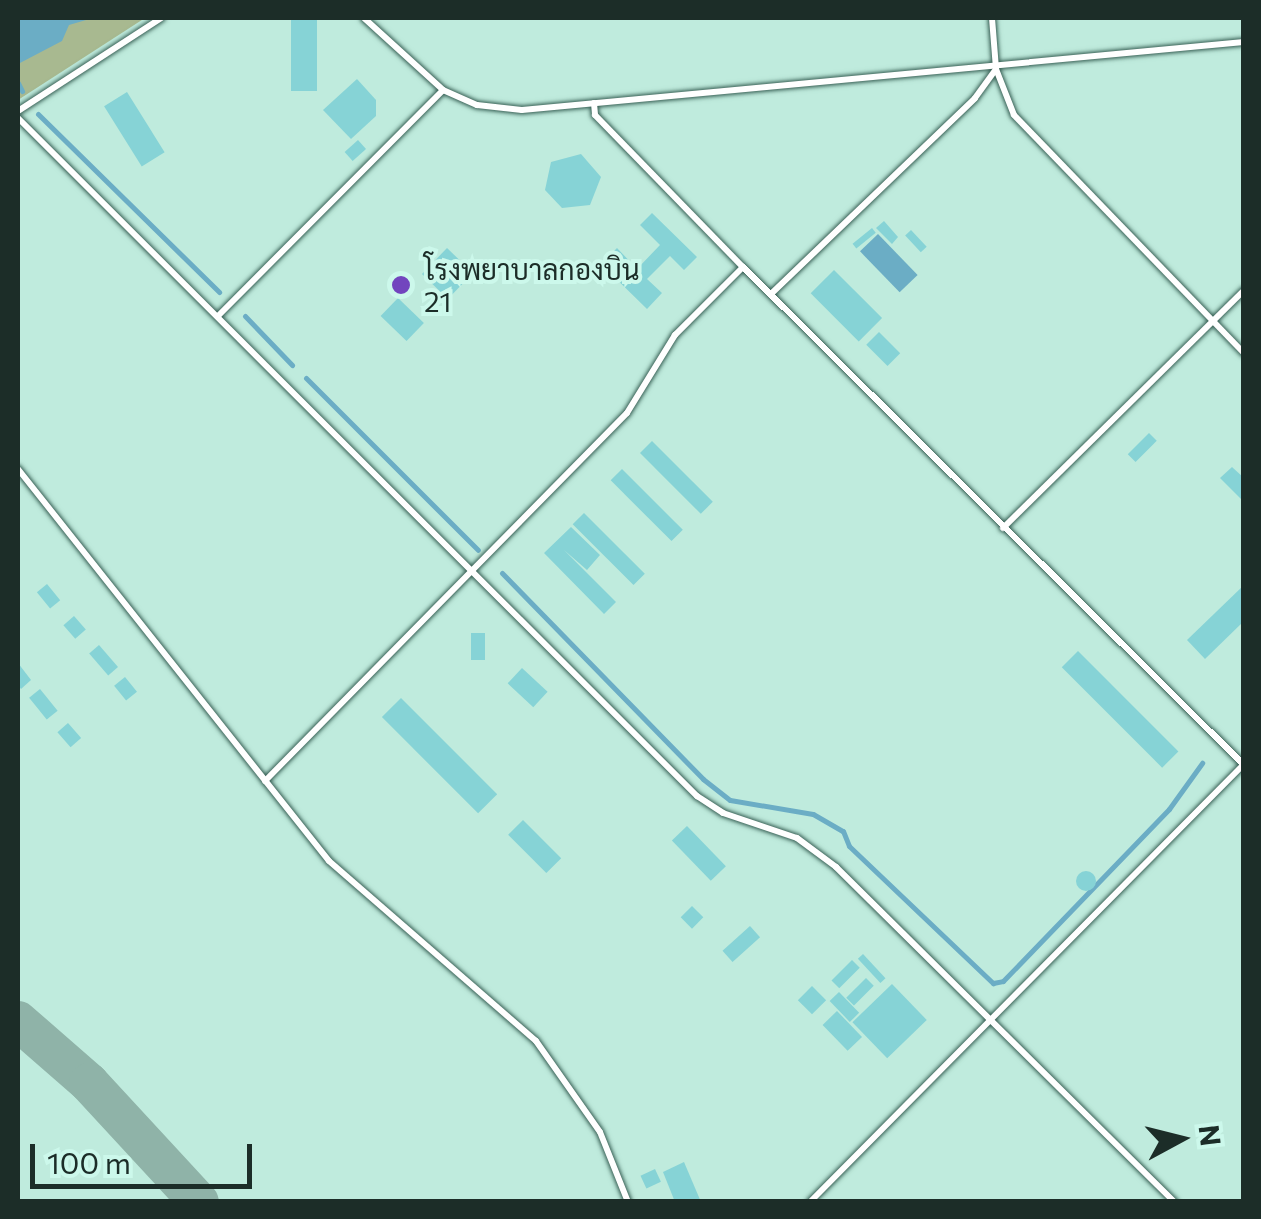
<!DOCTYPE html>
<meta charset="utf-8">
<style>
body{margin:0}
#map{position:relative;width:1261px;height:1219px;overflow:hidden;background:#bfebdd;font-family:Commissioner,Sarabun,sans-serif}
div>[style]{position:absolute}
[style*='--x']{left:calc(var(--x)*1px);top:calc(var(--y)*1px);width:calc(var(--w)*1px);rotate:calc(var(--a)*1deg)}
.green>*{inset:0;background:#a8b990}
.water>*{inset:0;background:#6badc5;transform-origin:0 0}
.stream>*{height:5px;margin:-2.5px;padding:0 2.5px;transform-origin:2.5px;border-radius:2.5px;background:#6badc5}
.taxiway>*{height:40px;margin:-20px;padding:0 20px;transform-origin:20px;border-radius:20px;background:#8fb3a8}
.building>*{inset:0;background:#86d3d6;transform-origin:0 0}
.round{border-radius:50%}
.roads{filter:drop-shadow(0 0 2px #396156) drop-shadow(0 0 2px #396156)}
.lane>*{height:6px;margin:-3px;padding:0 3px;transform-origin:3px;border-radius:3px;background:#fff}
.dots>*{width:28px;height:28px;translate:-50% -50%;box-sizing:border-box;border:5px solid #ccf8eb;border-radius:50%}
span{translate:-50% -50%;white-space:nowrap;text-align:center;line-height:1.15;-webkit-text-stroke:8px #ccf8eb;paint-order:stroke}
.poi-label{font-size:28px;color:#1c2d28}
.left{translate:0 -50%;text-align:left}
.frame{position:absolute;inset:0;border:20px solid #1c2d28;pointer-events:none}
.north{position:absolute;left:1131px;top:1089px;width:100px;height:100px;-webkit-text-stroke:8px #ccf8eb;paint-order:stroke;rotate:83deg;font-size:28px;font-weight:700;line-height:40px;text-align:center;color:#1c2d28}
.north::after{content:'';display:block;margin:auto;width:35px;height:45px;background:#1c2d28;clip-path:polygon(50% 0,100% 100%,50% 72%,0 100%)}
.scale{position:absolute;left:30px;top:1144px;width:222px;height:45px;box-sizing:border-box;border:5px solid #1c2d28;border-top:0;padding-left:12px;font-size:30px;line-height:35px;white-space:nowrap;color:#1c2d28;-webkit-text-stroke:8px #ccf8eb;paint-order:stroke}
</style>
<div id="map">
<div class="green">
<div style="clip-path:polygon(18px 18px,145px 18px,18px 100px)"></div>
</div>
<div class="water">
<div style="clip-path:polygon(18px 18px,85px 18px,86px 20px,69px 25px,62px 41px,18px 64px)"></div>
<div style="left:878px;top:234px;width:57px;height:25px;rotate:46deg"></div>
</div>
<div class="stream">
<div style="--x:18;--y:83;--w:9;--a:63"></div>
<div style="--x:38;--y:114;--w:254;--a:44.5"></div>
<div style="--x:245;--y:316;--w:68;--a:46.2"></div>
<div style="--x:306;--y:378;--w:243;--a:45"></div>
<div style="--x:502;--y:573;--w:288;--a:45.7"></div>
<div style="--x:703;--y:779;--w:34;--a:38"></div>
<div style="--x:730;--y:800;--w:84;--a:9.6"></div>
<div style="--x:813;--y:814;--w:34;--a:30"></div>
<div style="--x:843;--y:831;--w:16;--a:68"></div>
<div style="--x:849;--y:846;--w:199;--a:43.6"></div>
<div style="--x:993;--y:983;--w:10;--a:-11"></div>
<div style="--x:1003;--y:981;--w:239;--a:-46"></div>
<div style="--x:1169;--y:809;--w:57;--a:-54.3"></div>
</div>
<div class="taxiway">
<div style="--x:18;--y:1021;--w:94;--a:41.1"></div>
<div style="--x:89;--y:1083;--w:162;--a:47.3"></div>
</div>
<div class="building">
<div style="left:291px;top:18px;width:26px;height:73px"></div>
<div style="clip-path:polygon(357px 79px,376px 100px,376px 116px,351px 139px,323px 110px)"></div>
<div style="left:127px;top:92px;width:71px;height:27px;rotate:58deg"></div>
<div style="left:358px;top:140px;width:12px;height:18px;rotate:48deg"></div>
<div style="clip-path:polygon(581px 154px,601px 177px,590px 205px,562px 208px,545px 190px,551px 162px)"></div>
<div style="clip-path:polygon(652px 213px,697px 257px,684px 270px,670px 256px,647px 279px,662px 293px,647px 309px,601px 264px,617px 248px,637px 269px,660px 245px,640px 225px)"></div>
<div style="clip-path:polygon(884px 221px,898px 237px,892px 244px,876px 228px)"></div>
<div style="left:872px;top:228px;width:6px;height:25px;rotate:51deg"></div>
<div style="left:911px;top:230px;width:23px;height:8px;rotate:47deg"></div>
<div style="left:447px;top:248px;width:36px;height:36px;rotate:44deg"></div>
<div style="left:834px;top:270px;width:68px;height:33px;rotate:45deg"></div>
<div style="left:398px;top:298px;width:36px;height:25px;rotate:44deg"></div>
<div style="left:879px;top:332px;width:30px;height:18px;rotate:45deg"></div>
<div style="left:1149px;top:433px;width:11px;height:30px;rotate:45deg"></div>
<div style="left:652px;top:441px;width:86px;height:17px;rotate:45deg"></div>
<div style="clip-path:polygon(1232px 467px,1244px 478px,1244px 502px,1220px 478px)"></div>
<div style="left:622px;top:469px;width:86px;height:16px;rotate:45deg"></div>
<div style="left:584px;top:513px;width:86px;height:16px;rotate:45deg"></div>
<div style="clip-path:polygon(571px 527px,600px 555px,587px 570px,564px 550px,616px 602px,604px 614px,544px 553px)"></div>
<div style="left:47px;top:584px;width:21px;height:13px;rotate:51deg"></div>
<div style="clip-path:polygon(1244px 585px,1244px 621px,1205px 659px,1187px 640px)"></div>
<div style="left:74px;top:616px;width:18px;height:14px;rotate:49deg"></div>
<div style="left:471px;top:633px;width:14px;height:27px"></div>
<div style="left:99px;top:645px;width:29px;height:13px;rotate:49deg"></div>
<div style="left:1078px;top:651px;width:142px;height:23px;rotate:45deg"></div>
<div style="clip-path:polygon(18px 663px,31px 680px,21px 689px,18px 685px)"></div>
<div style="left:522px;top:668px;width:35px;height:21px;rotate:43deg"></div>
<div style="left:125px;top:677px;width:19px;height:14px;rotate:51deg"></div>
<div style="left:40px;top:689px;width:28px;height:14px;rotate:51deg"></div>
<div style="left:401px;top:698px;width:136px;height:27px;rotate:45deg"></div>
<div style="left:68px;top:723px;width:20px;height:14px;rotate:49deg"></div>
<div style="left:523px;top:820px;width:54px;height:21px;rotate:45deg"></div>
<div style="left:687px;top:826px;width:56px;height:21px;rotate:46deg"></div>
<div class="round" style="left:1076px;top:871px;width:20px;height:20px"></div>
<div style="left:692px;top:906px;width:16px;height:16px;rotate:45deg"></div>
<div style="left:750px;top:926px;width:15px;height:37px;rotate:48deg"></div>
<div style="left:863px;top:954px;width:33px;height:7px;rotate:47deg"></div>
<div style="left:852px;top:960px;width:11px;height:29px;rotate:45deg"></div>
<div style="left:866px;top:978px;width:11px;height:28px;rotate:45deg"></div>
<div style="left:892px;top:984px;width:50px;height:55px;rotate:46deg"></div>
<div style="left:812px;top:986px;width:20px;height:20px;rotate:45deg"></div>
<div style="left:839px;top:992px;width:29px;height:13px;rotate:46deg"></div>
<div style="left:837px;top:1011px;width:36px;height:20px;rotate:46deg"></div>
<div style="clip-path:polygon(684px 1162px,701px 1202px,675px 1202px,663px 1172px)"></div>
<div style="left:655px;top:1169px;width:14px;height:16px;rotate:65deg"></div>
</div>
<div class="roads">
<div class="lane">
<div style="--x:364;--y:18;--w:107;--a:42.3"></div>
<div style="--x:443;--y:90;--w:37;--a:24"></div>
<div style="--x:477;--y:105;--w:45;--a:6.3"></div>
<div style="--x:522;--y:110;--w:725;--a:-5.38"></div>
<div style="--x:992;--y:18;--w:51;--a:85.5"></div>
<div style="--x:996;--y:69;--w:49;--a:68.6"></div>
<div style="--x:1014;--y:115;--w:331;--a:46"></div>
<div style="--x:594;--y:103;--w:12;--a:85"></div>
<div style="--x:595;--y:115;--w:212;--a:45.8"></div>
<div style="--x:743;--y:267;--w:706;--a:44.83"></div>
<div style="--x:18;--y:111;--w:171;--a:-33"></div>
<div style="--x:18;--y:118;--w:960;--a:44.96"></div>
<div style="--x:697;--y:796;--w:31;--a:33"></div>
<div style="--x:723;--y:813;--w:78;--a:18.7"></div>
<div style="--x:797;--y:838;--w:49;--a:36.6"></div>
<div style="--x:836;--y:867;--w:477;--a:44.7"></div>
<div style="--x:772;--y:293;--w:281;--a:-43.8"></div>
<div style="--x:975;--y:98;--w:34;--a:-54"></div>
<div style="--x:219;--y:315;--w:317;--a:-45.1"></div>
<div style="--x:18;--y:469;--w:500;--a:51.57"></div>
<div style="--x:329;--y:861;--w:274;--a:41"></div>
<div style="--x:536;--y:1041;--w:111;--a:54.9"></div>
<div style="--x:600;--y:1132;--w:75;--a:68.2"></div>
<div style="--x:1003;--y:528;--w:339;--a:-44.6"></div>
<div style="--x:265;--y:781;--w:516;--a:-45.47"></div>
<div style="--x:627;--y:413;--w:92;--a:-58.4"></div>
<div style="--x:675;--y:335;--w:96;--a:-45"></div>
<div style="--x:810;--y:1202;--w:617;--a:-45.26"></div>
</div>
</div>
<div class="dots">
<div style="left:401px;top:285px;background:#7245be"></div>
</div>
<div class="poi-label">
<span class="left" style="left:424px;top:285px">โรงพยาบาลกองบิน<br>21</span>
</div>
<div class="frame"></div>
<div class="north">N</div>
<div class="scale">100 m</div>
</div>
